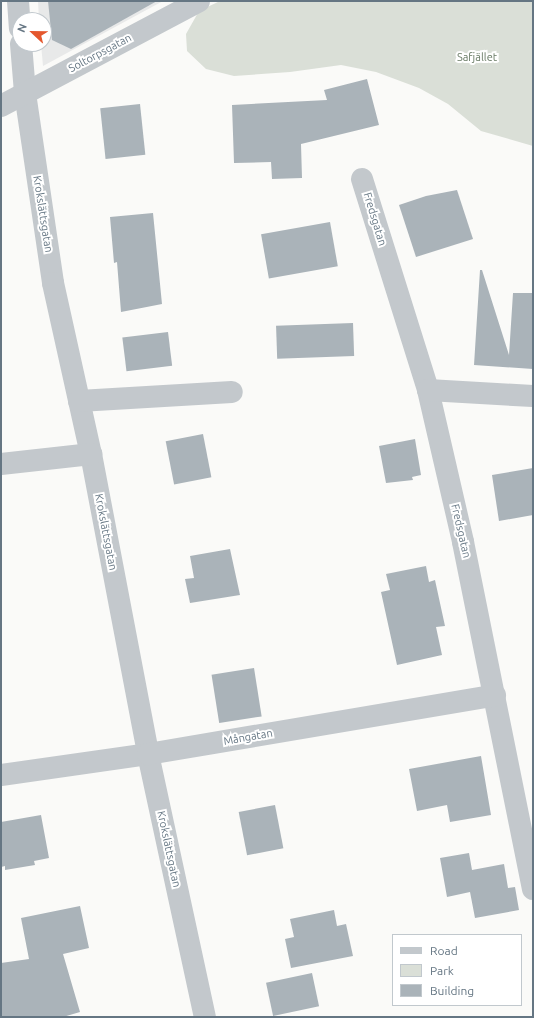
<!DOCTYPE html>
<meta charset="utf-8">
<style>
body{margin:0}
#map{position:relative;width:534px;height:1018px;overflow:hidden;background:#fafaf8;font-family:Ubuntu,sans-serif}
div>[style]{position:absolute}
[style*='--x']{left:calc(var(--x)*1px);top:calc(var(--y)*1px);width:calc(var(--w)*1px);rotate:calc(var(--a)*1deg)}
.built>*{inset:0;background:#e8e9e9}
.green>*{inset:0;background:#dadfd7}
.building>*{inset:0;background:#aab3b9;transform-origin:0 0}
.minor>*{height:22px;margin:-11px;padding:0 11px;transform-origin:11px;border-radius:11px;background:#c3c8cc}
span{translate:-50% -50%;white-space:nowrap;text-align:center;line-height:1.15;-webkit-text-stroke:4px #fff;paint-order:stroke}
.street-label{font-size:11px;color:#657683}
.park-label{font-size:11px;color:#687a64}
.frame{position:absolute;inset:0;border:2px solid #657683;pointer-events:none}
.legend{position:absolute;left:392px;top:934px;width:130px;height:72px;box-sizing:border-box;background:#fff;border:1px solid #c1c8cd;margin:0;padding:5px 7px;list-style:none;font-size:12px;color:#657683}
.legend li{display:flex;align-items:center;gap:8px;height:20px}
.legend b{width:20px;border:1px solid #c1c8cd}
.north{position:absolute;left:12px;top:12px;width:40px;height:40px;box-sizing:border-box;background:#fff;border:1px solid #c1c8cd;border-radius:50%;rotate:292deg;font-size:11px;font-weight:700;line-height:16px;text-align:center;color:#657683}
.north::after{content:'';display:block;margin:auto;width:14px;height:18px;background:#e4572e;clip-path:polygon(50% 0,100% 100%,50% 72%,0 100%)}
</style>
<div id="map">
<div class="built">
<div style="clip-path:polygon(38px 1px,163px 1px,43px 66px,41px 44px,44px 44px,44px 20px,39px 20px)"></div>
</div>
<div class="green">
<div style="clip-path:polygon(220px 1px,533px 1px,533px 146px,481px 131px,448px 104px,419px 88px,376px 72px,341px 65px,290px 72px,234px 76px,206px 69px,187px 51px,186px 34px,199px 11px)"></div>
</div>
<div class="building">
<div style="clip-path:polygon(48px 1px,157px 1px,71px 49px,52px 40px)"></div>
<div style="clip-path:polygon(367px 79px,379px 125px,301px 144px,302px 178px,272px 179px,271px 162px,234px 163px,232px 105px,327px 100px,324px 90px)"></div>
<div style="left:140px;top:104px;width:51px;height:40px;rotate:84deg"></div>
<div style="clip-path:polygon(457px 190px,473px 239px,416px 257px,399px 205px,426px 196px)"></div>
<div style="clip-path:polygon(153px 213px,162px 304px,121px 312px,117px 262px,114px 263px,110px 217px)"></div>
<div style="left:330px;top:222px;width:45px;height:70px;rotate:80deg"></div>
<div style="clip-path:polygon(480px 270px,482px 270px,509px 355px,513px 293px,533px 293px,533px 369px,474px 365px)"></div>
<div style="left:353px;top:323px;width:33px;height:77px;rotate:88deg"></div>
<div style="left:168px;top:332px;width:34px;height:46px;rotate:83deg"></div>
<div style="left:203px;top:434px;width:44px;height:38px;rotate:79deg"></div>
<div style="clip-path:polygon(415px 439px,421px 475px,412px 477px,413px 480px,386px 483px,379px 446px)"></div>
<div style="clip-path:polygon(533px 468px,533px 515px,499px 521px,492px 475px)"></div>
<div style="clip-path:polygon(230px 549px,240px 595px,190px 603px,185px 579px,194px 578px,190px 556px)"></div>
<div style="clip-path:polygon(426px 566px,429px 582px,435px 580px,445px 626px,436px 627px,442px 655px,397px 665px,381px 592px,390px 590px,386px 574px)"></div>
<div style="left:254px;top:668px;width:49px;height:43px;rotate:81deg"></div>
<div style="clip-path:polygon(481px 756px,491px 815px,450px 822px,447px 805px,417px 811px,409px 769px)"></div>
<div style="left:275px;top:805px;width:44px;height:37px;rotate:79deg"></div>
<div style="clip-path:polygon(41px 815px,49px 858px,34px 861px,35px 865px,5px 870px,5px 866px,1px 867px,1px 822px)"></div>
<div style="clip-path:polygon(469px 853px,472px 870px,504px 864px,508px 888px,515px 887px,519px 910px,475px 918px,470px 892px,447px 897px,440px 858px)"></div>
<div style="clip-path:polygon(80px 906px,89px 948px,63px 954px,80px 1012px,63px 1017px,1px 1017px,1px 963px,29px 959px,21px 918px)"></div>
<div style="clip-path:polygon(334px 910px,337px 926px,346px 924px,353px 956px,291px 968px,285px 939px,294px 937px,290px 919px)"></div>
<div style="left:312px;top:973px;width:34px;height:47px;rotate:78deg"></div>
</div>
<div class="minor">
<div style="--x:18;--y:1;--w:27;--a:86"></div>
<div style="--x:21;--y:44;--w:49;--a:85.3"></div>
<div style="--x:25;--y:93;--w:192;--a:81.6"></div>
<div style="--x:53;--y:283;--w:175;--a:77.5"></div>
<div style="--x:91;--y:454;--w:305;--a:79.2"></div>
<div style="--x:148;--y:754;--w:269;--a:77.8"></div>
<div style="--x:1;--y:106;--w:224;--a:-27.9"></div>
<div style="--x:362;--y:179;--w:221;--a:72.6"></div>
<div style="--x:428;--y:390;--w:156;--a:77"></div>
<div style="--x:463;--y:542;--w:354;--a:78.6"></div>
<div style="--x:428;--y:390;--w:105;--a:3.3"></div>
<div style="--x:79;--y:401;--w:153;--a:-3.4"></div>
<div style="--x:1;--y:464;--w:91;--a:-6.3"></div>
<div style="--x:1;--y:775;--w:148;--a:-8.1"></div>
<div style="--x:148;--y:754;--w:352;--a:-9.6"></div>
</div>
<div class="street-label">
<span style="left:100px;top:53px;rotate:-28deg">Soltorpsgatan</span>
<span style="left:43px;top:214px;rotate:81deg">Krokslättsgatan</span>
<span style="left:375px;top:219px;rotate:73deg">Fredsgatan</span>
<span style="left:461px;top:531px;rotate:77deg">Fredsgatan</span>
<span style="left:106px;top:532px;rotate:79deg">Krokslättsgatan</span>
<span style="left:248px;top:737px;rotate:-10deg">Mångatan</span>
<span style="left:169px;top:849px;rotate:78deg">Krokslättsgatan</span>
</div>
<div class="park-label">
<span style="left:477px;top:57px">Safjället</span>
</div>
<div class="frame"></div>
<ul class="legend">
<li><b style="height:5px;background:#c3c8cc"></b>Road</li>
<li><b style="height:11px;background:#dadfd7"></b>Park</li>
<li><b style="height:11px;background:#aab3b9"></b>Building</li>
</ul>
<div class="north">N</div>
</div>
